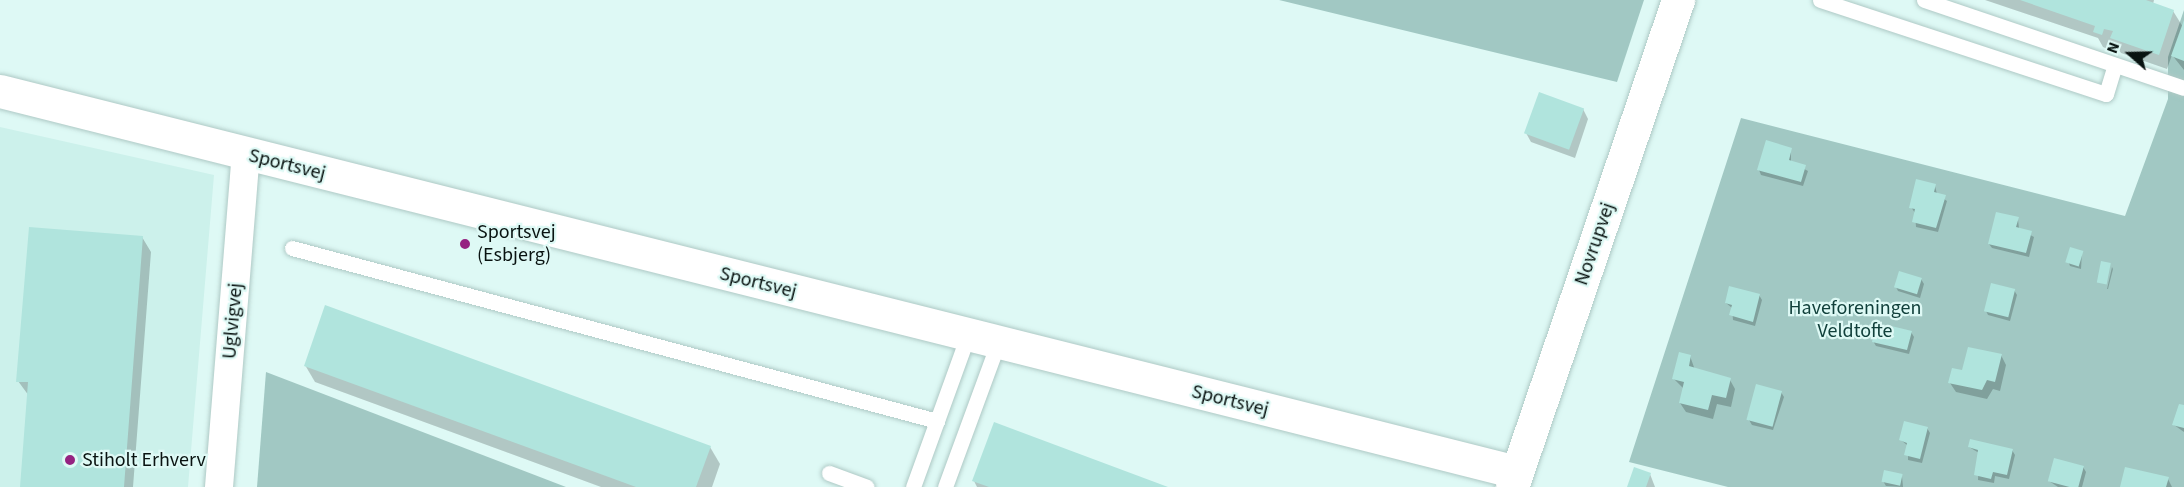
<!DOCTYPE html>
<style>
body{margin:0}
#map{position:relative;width:2184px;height:487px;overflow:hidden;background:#def9f5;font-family:"Source Sans 3",sans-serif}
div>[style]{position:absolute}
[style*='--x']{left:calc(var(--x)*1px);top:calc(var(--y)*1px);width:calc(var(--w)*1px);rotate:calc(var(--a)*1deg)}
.built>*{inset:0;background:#ccf1eb}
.green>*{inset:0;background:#a1c8c3}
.shadow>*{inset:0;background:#0003}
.building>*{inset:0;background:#b0e4dd;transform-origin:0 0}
.roads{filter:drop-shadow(0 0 2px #aec9c5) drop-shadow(0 0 2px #aec9c5)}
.service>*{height:15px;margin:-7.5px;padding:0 7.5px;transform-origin:7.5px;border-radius:7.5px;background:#fff}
.minor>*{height:28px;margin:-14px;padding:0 14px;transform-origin:14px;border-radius:14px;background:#fff}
.tertiary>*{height:33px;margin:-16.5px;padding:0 16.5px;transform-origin:16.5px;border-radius:16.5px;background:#fff}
.dots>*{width:16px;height:16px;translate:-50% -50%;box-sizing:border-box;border:3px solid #def9f5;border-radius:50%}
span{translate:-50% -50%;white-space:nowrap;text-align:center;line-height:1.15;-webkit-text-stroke:4.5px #def9f5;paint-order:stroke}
.street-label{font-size:20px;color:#091311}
.poi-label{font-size:20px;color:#091311}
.left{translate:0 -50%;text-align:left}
.park-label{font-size:20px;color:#11403b}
.north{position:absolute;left:2100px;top:24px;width:60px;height:60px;-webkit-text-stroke:4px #def9f5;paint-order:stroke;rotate:290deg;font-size:16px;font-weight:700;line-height:24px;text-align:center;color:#091311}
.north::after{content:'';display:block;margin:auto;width:21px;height:27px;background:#091311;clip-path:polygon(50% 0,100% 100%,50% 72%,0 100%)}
</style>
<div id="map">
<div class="built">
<div style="clip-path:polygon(0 127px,214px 175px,188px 487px,0 487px)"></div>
</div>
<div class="green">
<div style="clip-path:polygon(1279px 0,1644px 0,1617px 82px)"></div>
<div style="clip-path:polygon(2184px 10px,2184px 487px,1728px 487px,1629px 462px,1741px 118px,2125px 216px,2168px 99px,2168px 57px)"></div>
<div style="clip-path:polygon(266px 372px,566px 487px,257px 487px)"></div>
</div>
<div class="shadow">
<div style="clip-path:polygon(1985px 0,2154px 0,2153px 4px,2173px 11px,2183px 27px,2184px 23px,2184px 70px,2172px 55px,2167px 69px,2121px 53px,2115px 44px,2110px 50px,2103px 47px,2098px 38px)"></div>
<div style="clip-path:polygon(1583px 109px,1588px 119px,1575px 158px,1531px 142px,1526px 133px)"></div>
<div style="clip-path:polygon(1791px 149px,1791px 162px,1808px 171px,1803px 186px,1761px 175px,1759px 170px)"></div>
<div style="clip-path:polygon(1935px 186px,1937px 194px,1947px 201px,1938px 232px,1916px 227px,1915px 213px,1911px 207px)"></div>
<div style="clip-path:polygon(2018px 219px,2019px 229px,2034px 237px,2029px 257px,1992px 248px,1989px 244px)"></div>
<div style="clip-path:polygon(142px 237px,151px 252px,133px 487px,22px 487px,29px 396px,18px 381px)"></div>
<div style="clip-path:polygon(2082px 252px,2081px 269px,2070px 266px,2068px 261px)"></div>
<div style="clip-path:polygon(2112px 267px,2113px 269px,2108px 289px,2107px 289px)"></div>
<div style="clip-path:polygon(1921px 279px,1924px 284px,1920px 298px,1898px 291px,1896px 287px)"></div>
<div style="clip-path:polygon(2014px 290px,2017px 295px,2010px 321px,1988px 315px,1986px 311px)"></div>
<div style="clip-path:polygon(1759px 295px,1762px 300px,1755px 326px,1733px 320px,1732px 308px,1726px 303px)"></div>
<div style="clip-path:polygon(1911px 332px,1914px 337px,1909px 354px,1876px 346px,1873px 341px)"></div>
<div style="clip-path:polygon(2001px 355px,2006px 365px,2000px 391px,1993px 389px,1987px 399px,1956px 392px,1950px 383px)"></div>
<div style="clip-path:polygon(1690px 356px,1695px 370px,1730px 380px,1735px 389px,1731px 407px,1717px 404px,1713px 419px,1686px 412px,1680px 403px,1684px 389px,1674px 379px)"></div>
<div style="clip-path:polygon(305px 365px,710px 447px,720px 464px,712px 487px,601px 487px,315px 382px)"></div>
<div style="clip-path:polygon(1781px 392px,1784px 397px,1773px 430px,1752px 425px,1749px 420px)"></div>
<div style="clip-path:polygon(2184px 407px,2184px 432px,2174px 425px)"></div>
<div style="clip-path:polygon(1927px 428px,1930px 433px,1922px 463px,1908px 460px,1908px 446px,1901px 440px)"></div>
<div style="clip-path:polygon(1969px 447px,2012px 450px,2015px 455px,2009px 479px,1995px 476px,1994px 483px,1978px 480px,1979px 453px)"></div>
<div style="clip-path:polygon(2083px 467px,2086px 472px,2082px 487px,2058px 487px,2049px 481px)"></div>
<div style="clip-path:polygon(1650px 474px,1655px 487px,1628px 487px)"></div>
<div style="clip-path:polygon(1902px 476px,1903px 487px,1886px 486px,1883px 481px)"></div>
<div style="clip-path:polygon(2168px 479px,2172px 487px,2121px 487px)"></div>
<div style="clip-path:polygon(974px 481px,1165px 487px,977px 487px)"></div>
</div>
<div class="building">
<div style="clip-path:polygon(2020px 0,2146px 0,2174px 10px,2159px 55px,2110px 38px,2113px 31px,2104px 29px,2102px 35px,2093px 32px,2095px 26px)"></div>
<div style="clip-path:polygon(2184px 20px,2184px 61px,2171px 56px)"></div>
<div style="left:1539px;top:92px;width:48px;height:44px;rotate:20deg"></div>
<div style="clip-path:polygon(1766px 140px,1792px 148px,1789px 160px,1806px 165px,1801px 182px,1757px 170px)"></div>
<div style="clip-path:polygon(1916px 179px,1936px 184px,1934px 192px,1946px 195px,1936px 228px,1912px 222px,1915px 209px,1909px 208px)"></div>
<div style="clip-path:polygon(1996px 212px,2019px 217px,2016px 227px,2032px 231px,2026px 253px,1988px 244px)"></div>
<div style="clip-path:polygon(29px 227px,143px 236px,124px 487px,20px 487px,28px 382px,16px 382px)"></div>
<div style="left:2070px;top:247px;width:14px;height:16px;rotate:17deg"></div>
<div style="left:2101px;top:261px;width:10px;height:22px;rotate:11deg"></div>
<div style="left:1899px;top:271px;width:24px;height:17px;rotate:17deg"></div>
<div style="left:1991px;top:283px;width:25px;height:29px;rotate:14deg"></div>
<div style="clip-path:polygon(1729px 286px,1760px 294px,1753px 322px,1729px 315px,1732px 305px,1725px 303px)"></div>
<div style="clip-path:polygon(325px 305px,711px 446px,696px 487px,636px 487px,304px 366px)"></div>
<div style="clip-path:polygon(1887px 325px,1912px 331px,1907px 350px,1872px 342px,1875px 327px,1886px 330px)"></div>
<div style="clip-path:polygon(1968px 347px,2002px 354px,1995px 382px,1987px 380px,1982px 390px,1948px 383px,1952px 368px,1962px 370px)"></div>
<div style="clip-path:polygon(1679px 352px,1691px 355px,1689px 366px,1731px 378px,1726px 398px,1712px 395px,1708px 410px,1679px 403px,1684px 382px,1672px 379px)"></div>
<div style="left:1756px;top:384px;width:27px;height:37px;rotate:15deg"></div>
<div style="clip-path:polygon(2179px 404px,2184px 405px,2184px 428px,2172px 425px)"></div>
<div style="clip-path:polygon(1904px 421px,1928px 427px,1920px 459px,1904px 455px,1907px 443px,1899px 440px)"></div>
<div style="clip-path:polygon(994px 422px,1168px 487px,989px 487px,972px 481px)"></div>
<div style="clip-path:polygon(1970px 439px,2013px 449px,2007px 475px,1993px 472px,1991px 479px,1974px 475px,1978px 450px,1968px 447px)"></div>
<div style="left:2054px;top:458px;width:31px;height:24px;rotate:15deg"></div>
<div style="clip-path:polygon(1634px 467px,1651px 473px,1646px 487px,1627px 487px)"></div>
<div style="clip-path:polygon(2125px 467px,2169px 477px,2166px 487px,2120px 487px)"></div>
<div style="left:1884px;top:470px;width:19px;height:12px;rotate:12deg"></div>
</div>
<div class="roads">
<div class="service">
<div style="--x:1820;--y:0;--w:301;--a:18.2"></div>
<div style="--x:2106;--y:94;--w:30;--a:-73"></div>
<div style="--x:1924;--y:0;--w:274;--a:18.7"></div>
<div style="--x:292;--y:248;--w:668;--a:15.01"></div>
<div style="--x:829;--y:473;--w:40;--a:20.2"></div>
<div style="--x:913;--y:487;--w:162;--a:-70.1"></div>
<div style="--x:945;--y:487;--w:153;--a:-69.8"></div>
</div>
<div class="minor">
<div style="--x:219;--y:487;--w:333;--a:-85.4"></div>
</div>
<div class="tertiary">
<div style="--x:0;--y:91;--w:1564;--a:14.1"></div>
<div style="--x:1512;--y:487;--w:515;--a:-71.18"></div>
</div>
</div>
<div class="dots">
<div style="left:465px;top:244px;background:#952281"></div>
<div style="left:70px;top:460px;background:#952281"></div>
</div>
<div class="street-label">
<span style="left:287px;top:165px;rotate:14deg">Sportsvej</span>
<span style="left:1595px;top:244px;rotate:-71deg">Novrupvej</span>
<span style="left:758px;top:283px;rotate:14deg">Sportsvej</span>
<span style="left:233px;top:321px;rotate:-85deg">Uglvigvej</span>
<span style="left:1230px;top:401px;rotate:14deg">Sportsvej</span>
</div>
<div class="poi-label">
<span class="left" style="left:477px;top:244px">Sportsvej<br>(Esbjerg)</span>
<span class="left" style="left:82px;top:460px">Stiholt Erhverv</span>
</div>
<div class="park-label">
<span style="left:1855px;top:320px">Haveforeningen<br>Veldtofte</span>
</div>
<div class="north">N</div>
</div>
